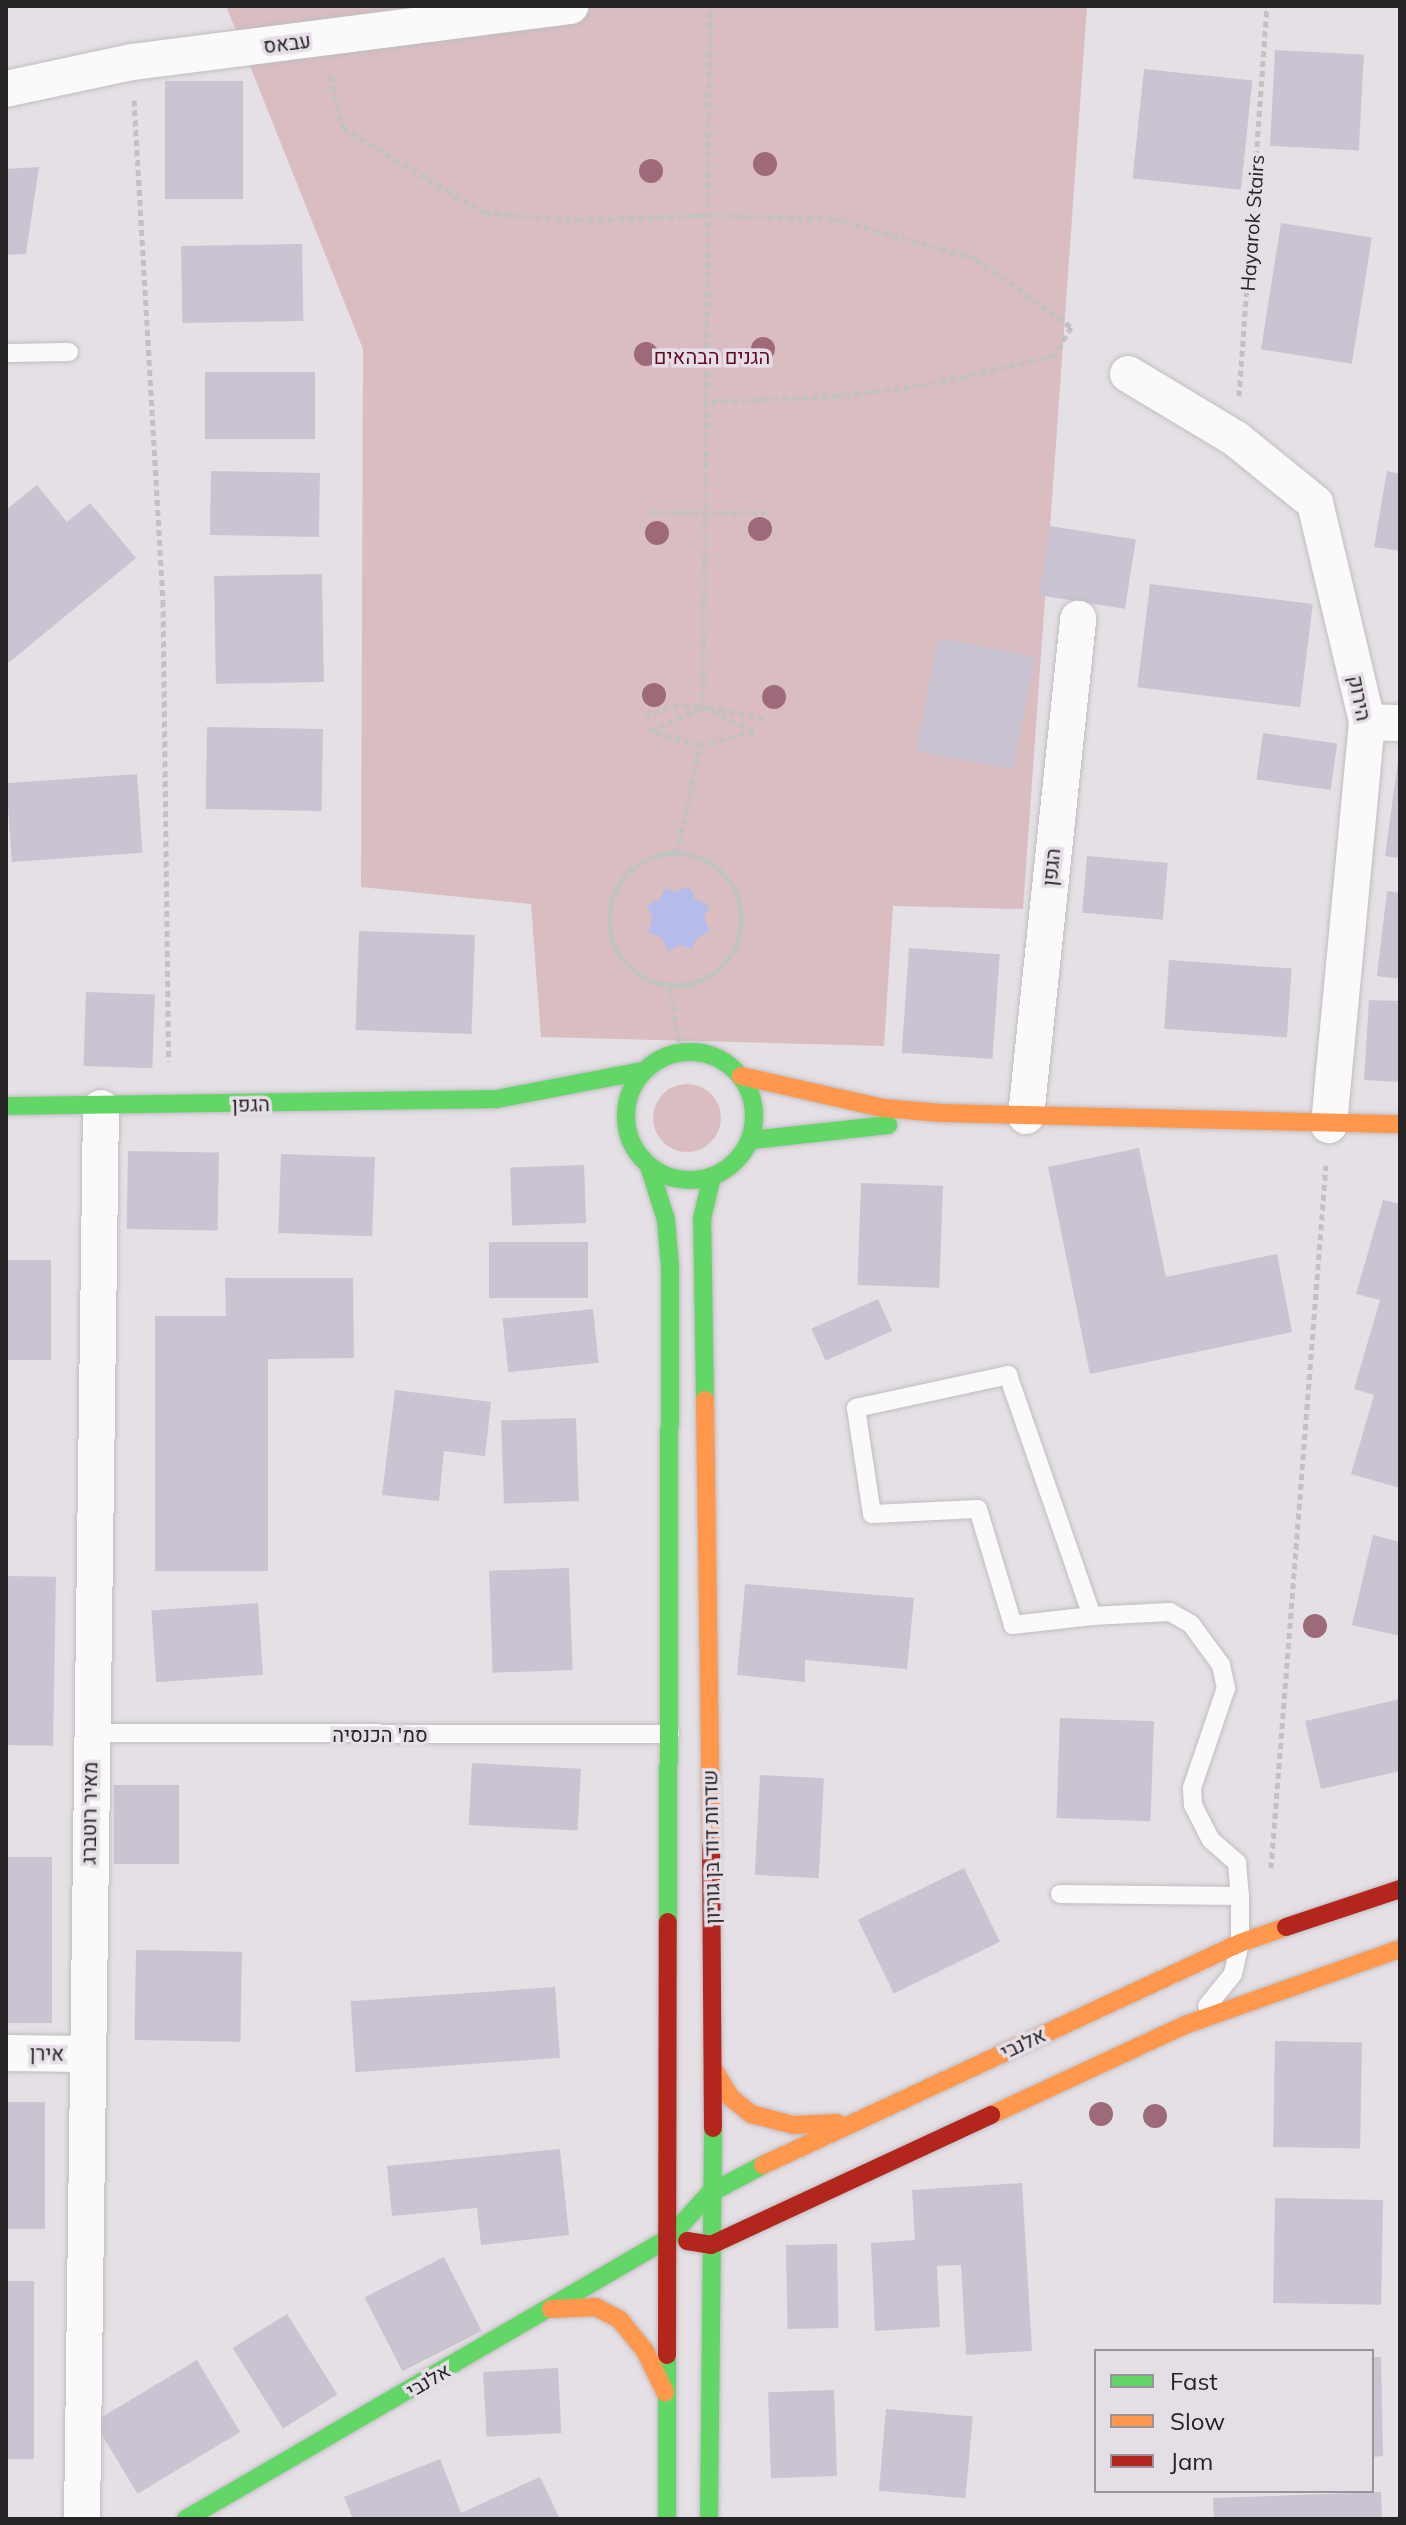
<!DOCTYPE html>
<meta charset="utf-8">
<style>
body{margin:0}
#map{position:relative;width:1406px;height:2525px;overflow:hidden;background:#e5e0e5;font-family:Mulish,Heebo,sans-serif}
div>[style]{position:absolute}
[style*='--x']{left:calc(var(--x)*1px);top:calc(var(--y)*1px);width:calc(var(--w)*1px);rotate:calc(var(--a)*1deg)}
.green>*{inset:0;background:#d9bdc1}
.round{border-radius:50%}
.water>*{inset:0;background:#b6bcea}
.building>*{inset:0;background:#cac3d2;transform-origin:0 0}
.path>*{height:5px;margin-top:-2.5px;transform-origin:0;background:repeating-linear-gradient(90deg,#c3c2c3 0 6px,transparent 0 10px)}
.path>.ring{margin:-2.5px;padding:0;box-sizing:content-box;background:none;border:5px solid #c3c2c3;border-radius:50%}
.roads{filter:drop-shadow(0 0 2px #c0bdc0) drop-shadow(0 0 2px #c0bdc0)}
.lane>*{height:18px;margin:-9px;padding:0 9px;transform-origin:9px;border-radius:9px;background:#fbfafb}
.street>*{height:36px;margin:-18px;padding:0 18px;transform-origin:18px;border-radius:18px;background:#fbfafb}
.fast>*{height:18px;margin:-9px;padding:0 9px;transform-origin:9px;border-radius:9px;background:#63d668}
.fast>.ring{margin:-9px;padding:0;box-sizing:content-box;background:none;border:18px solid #63d668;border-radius:50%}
.slow>*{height:18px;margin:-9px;padding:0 9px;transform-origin:9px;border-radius:9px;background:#ff974d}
.jam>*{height:18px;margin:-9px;padding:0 9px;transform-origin:9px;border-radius:9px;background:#b3261e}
.trees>*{width:24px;height:24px;margin:-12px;border-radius:50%;background:#9e6a79}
span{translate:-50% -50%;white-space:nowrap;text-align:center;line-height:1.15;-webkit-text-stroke:7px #e6dee7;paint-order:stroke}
.street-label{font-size:20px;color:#272427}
.park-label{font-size:20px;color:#630921}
.frame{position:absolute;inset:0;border:8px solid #272427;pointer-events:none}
.legend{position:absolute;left:1094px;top:2349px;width:280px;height:144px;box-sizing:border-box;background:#e6dee7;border:2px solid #9a949a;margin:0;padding:10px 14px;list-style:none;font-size:24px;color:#272427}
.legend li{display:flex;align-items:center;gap:16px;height:40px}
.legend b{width:40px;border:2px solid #9a949a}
</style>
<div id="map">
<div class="green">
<div style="clip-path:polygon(226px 6px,1087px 6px,1023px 909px,893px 906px,884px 1046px,541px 1037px,531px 904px,361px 887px,363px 349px)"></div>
<div class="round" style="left:653px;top:1084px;width:68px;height:68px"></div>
</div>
<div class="water">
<div style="clip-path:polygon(689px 886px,695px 899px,709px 905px,704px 918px,710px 931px,697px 938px,692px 949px,680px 945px,668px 951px,662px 938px,648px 932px,653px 918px,647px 905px,660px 899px,665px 888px,676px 892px)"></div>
</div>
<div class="building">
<div style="left:1275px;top:50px;width:89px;height:96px;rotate:3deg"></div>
<div style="left:1144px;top:69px;width:109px;height:110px;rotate:6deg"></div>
<div style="left:243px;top:81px;width:118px;height:78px;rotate:90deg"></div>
<div style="clip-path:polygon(39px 167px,26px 254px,6px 255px,6px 169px)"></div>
<div style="left:1281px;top:223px;width:92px;height:128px;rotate:9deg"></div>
<div style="left:302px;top:244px;width:77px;height:121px;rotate:89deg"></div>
<div style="left:205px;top:372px;width:110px;height:67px"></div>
<div style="left:211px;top:471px;width:109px;height:64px;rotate:1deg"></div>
<div style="clip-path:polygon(1387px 471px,1400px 474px,1400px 551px,1374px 547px)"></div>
<div style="clip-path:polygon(37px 485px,67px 522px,90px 503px,136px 558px,6px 665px,6px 510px)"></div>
<div style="left:1050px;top:526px;width:87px;height:70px;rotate:9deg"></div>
<div style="left:322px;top:574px;width:108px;height:108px;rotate:89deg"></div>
<div style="left:1150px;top:584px;width:164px;height:104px;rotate:7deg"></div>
<div style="left:938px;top:638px;width:99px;height:115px;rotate:11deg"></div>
<div style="left:207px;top:727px;width:116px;height:82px;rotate:1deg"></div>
<div style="left:1263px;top:733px;width:75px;height:47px;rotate:8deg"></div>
<div style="clip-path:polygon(1398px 761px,1400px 761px,1400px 858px,1385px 856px)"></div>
<div style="left:137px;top:774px;width:79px;height:131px;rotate:86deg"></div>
<div style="left:1087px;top:856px;width:81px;height:57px;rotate:5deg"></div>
<div style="clip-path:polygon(1387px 891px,1400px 893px,1400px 979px,1377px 976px)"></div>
<div style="left:359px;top:931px;width:116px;height:99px;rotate:2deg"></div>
<div style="left:909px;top:948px;width:91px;height:105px;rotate:4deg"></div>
<div style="left:1169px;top:960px;width:123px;height:69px;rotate:4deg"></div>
<div style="left:86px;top:992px;width:69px;height:74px;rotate:2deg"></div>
<div style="clip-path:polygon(1369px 1000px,1400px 1001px,1400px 1082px,1364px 1080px)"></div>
<div style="clip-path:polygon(1139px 1148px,1166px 1277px,1277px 1254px,1292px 1332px,1090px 1374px,1048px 1167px)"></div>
<div style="left:128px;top:1151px;width:91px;height:78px;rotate:1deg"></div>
<div style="left:281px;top:1154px;width:94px;height:79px;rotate:2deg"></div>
<div style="left:584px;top:1165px;width:58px;height:74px;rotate:88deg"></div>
<div style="left:861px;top:1183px;width:82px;height:102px;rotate:2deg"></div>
<div style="clip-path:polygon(1383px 1200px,1400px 1204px,1400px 1488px,1351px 1474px,1374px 1395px,1354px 1389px,1380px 1300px,1356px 1294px)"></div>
<div style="left:489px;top:1242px;width:99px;height:56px"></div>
<div style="left:6px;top:1260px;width:45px;height:100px"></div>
<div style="clip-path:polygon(225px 1278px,353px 1278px,354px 1358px,268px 1359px,268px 1571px,155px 1571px,155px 1316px,226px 1316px)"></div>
<div style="left:878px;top:1299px;width:35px;height:73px;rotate:66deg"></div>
<div style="left:593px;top:1309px;width:54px;height:91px;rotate:84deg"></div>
<div style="clip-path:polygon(395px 1390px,491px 1402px,485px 1456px,444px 1451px,439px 1501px,382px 1495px)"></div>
<div style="left:576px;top:1418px;width:83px;height:75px;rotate:88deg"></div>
<div style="clip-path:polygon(1373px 1535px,1400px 1542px,1400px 1636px,1352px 1625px)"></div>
<div style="left:569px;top:1568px;width:102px;height:80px;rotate:88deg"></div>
<div style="left:6px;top:1576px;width:50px;height:169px;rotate:1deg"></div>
<div style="clip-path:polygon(745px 1584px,914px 1598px,907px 1669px,805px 1660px,805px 1682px,737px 1675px)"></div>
<div style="left:258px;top:1603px;width:72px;height:107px;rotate:86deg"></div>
<div style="clip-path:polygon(1400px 1699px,1400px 1771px,1321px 1789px,1305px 1721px)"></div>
<div style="left:1060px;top:1718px;width:94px;height:100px;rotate:2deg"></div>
<div style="left:472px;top:1763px;width:109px;height:62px;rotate:3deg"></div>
<div style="left:760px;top:1775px;width:64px;height:100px;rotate:3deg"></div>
<div style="left:179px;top:1785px;width:79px;height:65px;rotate:90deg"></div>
<div style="left:6px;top:1857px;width:46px;height:166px"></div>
<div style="left:964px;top:1868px;width:82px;height:118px;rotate:64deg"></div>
<div style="left:136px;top:1950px;width:106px;height:90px;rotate:1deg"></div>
<div style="left:555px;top:1987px;width:71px;height:205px;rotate:86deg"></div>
<div style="left:1275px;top:2041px;width:87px;height:106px;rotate:1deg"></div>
<div style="left:6px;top:2102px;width:39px;height:127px"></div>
<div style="clip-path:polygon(560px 2149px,569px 2235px,481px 2245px,477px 2208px,392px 2216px,387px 2166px)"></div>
<div style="clip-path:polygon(1022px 2183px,1032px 2351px,966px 2355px,961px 2265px,937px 2266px,940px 2327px,875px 2331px,871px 2243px,915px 2240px,912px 2190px)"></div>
<div style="left:1275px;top:2198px;width:108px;height:105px;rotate:1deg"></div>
<div style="left:837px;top:2244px;width:84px;height:51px;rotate:89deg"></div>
<div style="left:444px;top:2257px;width:83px;height:89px;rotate:63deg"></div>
<div style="left:6px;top:2281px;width:28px;height:178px"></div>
<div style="left:287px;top:2314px;width:95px;height:64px;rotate:58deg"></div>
<div style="clip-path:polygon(1372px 2357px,1381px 2357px,1383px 2456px,1372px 2457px)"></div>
<div style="left:197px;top:2360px;width:84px;height:120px;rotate:59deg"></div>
<div style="left:558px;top:2368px;width:65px;height:75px;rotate:87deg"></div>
<div style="left:834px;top:2390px;width:86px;height:66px;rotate:88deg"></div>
<div style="left:886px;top:2409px;width:87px;height:82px;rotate:5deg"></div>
<div style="clip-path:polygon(440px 2459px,461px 2513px,540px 2477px,560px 2519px,353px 2519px,344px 2497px)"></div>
<div style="clip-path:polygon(1381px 2492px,1382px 2519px,1214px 2519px,1213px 2498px)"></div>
</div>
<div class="path">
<div style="--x:330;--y:75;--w:55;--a:76.2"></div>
<div style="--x:343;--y:128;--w:165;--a:30.9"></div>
<div style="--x:485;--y:213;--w:93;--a:4.3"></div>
<div style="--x:578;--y:220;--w:129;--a:-2.2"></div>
<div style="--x:707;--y:215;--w:128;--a:1.8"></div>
<div style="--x:835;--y:219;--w:147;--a:15.8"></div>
<div style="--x:976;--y:259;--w:117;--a:35.6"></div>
<div style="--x:1071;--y:327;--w:34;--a:120"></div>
<div style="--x:1054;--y:356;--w:137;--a:167.4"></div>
<div style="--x:920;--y:386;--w:83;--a:173"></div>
<div style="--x:838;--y:396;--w:132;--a:177.4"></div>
<div style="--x:134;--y:100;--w:502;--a:86.69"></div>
<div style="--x:163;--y:601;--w:460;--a:89.3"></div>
<div style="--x:1239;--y:396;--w:391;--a:-85.9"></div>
<div style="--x:651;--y:512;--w:122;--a:0.5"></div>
<div style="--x:703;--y:707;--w:701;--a:-89.43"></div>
<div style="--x:703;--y:707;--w:56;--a:25.2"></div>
<div style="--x:754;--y:731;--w:56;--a:165.5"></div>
<div style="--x:700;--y:745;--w:52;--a:-164.4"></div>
<div style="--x:650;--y:731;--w:58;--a:-24.4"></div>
<div style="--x:709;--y:707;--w:61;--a:12.2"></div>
<div style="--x:645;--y:716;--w:30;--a:-20"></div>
<div style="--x:673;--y:706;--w:26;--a:0"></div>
<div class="ring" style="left:609px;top:853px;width:127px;height:127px"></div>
<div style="--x:677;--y:853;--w:110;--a:-78"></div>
<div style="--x:669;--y:986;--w:67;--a:79.7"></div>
<div style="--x:1271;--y:1868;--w:705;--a:-85.53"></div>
</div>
<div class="roads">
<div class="lane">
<div style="--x:6;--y:353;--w:63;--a:-0.9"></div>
<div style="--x:1092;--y:1616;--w:80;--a:173.5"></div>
<div style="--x:1013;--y:1625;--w:121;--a:-106.8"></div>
<div style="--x:978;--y:1509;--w:106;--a:177.3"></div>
<div style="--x:872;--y:1514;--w:107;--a:-98.6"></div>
<div style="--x:856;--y:1408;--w:156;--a:-12.2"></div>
<div style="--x:1008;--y:1375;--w:255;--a:70.8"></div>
<div style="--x:1092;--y:1616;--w:78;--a:-2.9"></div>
<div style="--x:1170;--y:1612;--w:24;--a:30"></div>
<div style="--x:1191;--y:1624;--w:51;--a:53.8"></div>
<div style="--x:1221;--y:1665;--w:24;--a:78"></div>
<div style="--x:1226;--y:1688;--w:106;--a:108.8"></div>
<div style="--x:1192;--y:1788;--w:17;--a:87"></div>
<div style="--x:1193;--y:1805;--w:39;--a:63"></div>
<div style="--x:1211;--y:1840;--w:35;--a:41"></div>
<div style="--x:1237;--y:1863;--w:33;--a:85"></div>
<div style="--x:90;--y:1733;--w:580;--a:0.1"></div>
<div style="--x:1060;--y:1894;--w:180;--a:0.6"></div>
<div style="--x:1240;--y:1896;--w:47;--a:90"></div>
<div style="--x:1240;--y:1943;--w:32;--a:103"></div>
<div style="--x:1233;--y:1974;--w:41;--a:129.1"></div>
</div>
<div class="street">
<div style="--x:6;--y:89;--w:129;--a:-12.1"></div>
<div style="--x:132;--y:62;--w:442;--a:-7.3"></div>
<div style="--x:1128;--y:374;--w:126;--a:31"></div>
<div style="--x:1236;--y:439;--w:102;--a:39"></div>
<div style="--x:1315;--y:503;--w:225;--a:76.6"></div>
<div style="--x:1367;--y:722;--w:405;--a:95.4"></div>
<div style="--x:1367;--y:722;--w:33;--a:2"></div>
<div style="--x:1026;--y:1116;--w:500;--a:-84"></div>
<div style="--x:6;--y:2053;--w:81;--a:0.7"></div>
<div style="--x:82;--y:2519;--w:1411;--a:-89.23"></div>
</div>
<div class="fast">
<div class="ring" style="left:626px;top:1052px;width:110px;height:110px"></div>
<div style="--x:6;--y:1106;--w:491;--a:-0.8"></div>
<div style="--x:497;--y:1099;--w:148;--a:-10.9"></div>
<div style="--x:752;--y:1140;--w:137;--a:-6.3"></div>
<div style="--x:649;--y:1166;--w:57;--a:72.5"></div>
<div style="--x:666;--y:1220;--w:47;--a:85.1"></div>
<div style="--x:670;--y:1267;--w:655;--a:90.17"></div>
<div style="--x:705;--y:1400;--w:181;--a:-90.9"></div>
<div style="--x:702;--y:1219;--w:44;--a:-76.9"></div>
<div style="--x:186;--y:2519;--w:559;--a:-30.19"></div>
<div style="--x:669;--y:2238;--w:61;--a:-47.7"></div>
<div style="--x:710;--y:2193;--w:60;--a:-27.8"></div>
<div style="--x:667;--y:2519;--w:164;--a:-90"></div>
<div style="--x:709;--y:2519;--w:391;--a:-89.4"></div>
</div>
<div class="slow">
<div style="--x:741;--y:1076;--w:146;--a:12.7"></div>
<div style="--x:883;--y:1108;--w:58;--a:4.9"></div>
<div style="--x:941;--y:1113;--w:459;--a:1.4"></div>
<div style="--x:705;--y:1400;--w:446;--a:89.2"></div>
<div style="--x:714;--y:2070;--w:31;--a:59"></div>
<div style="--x:730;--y:2097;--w:27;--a:39"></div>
<div style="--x:751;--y:2114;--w:43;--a:14.7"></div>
<div style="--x:793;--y:2125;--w:44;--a:-2.6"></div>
<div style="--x:991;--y:2115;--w:214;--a:-24.9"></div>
<div style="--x:1185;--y:2025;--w:228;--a:-19.5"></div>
<div style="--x:763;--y:2165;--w:526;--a:-24.96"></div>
<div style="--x:1240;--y:1943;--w:49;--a:-19.2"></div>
<div style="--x:551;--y:2309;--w:45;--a:-2.5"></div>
<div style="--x:596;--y:2307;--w:27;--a:28"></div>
<div style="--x:620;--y:2320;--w:40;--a:51"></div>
<div style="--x:645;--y:2351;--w:46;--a:64"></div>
</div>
<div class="jam">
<div style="--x:711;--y:1846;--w:282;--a:89.6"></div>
<div style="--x:1286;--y:1927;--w:120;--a:-18.4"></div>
<div style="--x:687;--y:2241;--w:24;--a:9"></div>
<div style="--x:711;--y:2245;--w:309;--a:-24.9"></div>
<div style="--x:667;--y:2355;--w:433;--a:-89.9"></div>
</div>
</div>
<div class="trees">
<div style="left:765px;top:164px"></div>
<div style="left:651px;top:171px"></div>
<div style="left:763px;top:349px"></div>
<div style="left:646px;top:354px"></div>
<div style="left:760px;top:529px"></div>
<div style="left:657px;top:533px"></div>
<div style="left:654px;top:695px"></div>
<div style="left:774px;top:697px"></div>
<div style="left:1315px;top:1626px"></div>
<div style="left:1101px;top:2114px"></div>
<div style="left:1155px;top:2116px"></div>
</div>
<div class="street-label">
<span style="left:287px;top:43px;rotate:-7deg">עבאס</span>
<span style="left:1252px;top:223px;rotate:-86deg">Hayarok Stairs</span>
<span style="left:1360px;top:698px;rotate:79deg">הירוק</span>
<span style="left:1051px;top:867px;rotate:-84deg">הגפן</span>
<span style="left:251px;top:1104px;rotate:-1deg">הגפן</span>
<span style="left:380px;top:1734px">סמ' הכנסיה</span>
<span style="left:89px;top:1813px;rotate:-89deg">מאיר רוטברג</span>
<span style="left:711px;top:1847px;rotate:-91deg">שדרות דוד בן גוריון</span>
<span style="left:1023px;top:2043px;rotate:-25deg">אלנבי</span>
<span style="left:47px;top:2053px;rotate:1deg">אירן</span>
<span style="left:428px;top:2380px;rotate:-30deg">אלנבי</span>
</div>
<div class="park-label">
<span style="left:712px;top:356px">הגנים הבהאים</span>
</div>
<div class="frame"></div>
<ul class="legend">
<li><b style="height:10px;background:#63d668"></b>Fast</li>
<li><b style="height:10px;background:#ff974d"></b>Slow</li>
<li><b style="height:10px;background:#b3261e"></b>Jam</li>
</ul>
</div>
